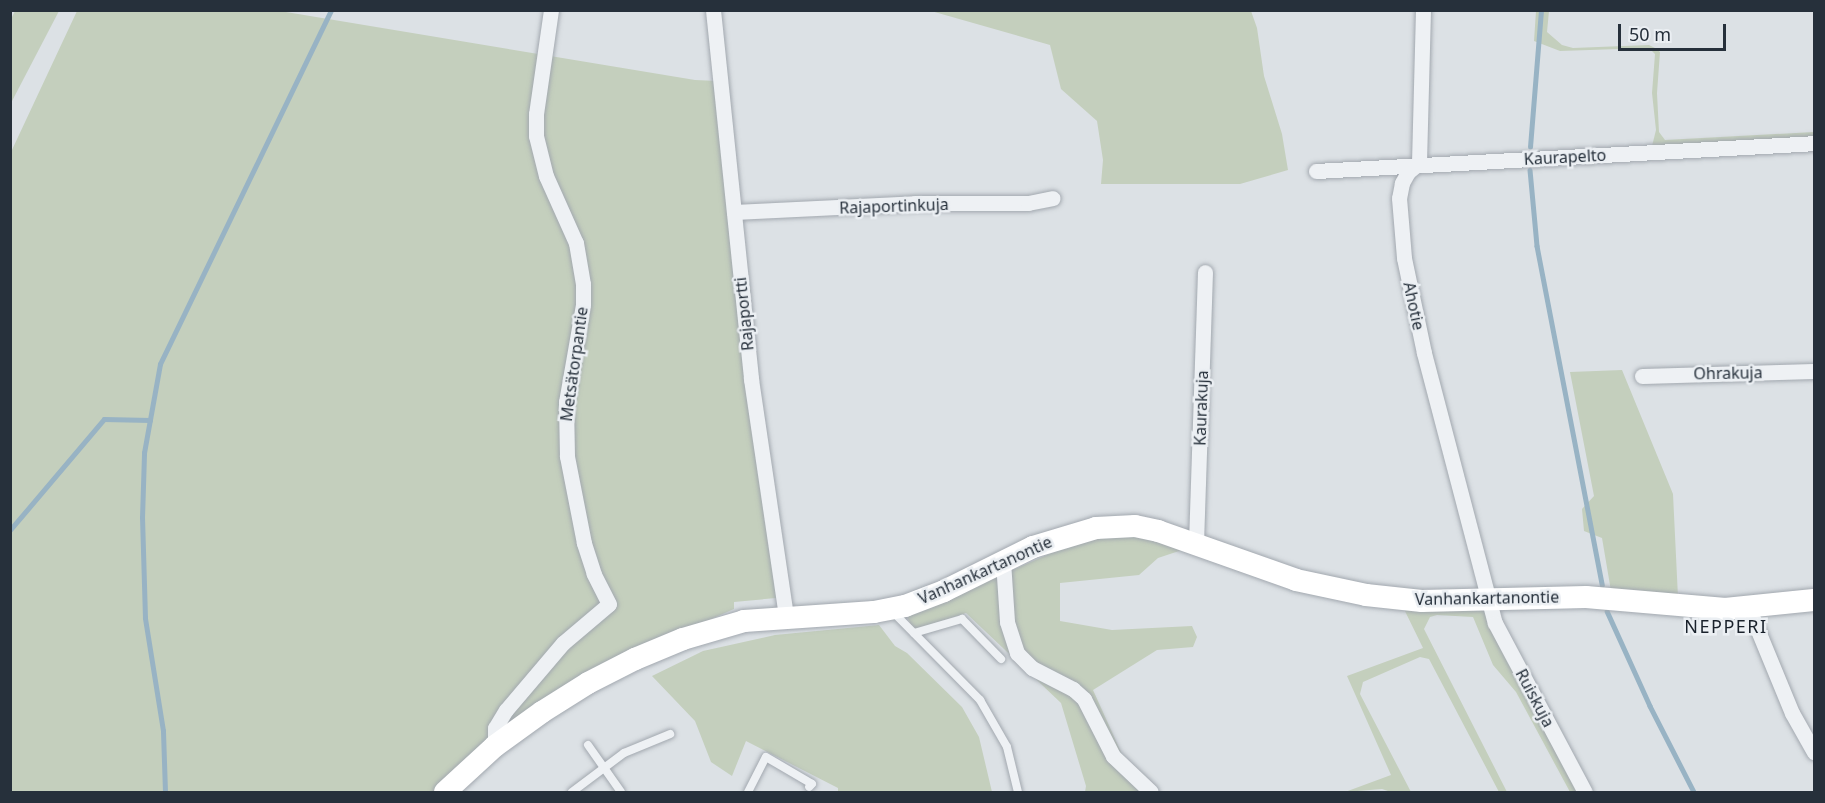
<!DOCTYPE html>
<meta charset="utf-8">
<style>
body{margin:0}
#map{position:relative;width:1825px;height:803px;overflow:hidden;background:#dce1e5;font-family:"Noto Sans",sans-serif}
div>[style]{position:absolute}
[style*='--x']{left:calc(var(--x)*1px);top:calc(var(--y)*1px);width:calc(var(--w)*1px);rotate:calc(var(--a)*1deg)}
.green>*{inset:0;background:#c4cfbd}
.stream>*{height:4.5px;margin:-2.25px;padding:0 2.25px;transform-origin:2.25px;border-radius:2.25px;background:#98b3c4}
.roads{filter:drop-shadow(0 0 2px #a2a8af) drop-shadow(0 0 2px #a2a8af)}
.lane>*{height:8px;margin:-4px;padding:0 4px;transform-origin:4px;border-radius:4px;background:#eef1f4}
.street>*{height:15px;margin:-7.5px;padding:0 7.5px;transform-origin:7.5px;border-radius:7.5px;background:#eef1f4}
.secondary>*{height:22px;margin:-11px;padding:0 11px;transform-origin:11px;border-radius:11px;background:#fff}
span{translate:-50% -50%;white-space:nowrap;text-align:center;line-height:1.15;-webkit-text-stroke:5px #ebeff3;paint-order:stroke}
.street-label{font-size:16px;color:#26303b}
.neighbourhood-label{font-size:18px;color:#19212b;letter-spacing:1.5px}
.frame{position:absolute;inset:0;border:12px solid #26303b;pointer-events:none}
.scale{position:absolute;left:1618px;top:24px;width:108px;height:27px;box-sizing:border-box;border:3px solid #26303b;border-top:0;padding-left:8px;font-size:18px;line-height:21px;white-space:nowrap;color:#26303b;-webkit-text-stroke:4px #ebeff3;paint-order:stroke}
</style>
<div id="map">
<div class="green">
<div style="clip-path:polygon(15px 11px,59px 11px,11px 103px,11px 19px)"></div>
<div style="clip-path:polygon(77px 11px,280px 11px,695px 80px,717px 81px,776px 598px,734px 602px,734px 609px,702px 623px,442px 784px,433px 792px,11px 792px,11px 152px)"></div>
<div style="clip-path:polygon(931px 11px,1251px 11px,1257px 28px,1264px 76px,1282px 134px,1288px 170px,1240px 184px,1101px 184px,1103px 160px,1097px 121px,1061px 89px,1050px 45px)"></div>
<div style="clip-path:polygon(1536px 11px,1549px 11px,1547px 32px,1562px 45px,1573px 48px,1649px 45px,1655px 48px,1660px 52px,1657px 93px,1659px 132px,1665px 140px,1814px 132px,1814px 138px,1652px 146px,1656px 130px,1652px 93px,1655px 54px,1649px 48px,1560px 51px,1534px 41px)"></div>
<div style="clip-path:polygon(1622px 370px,1673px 494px,1678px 597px,1611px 591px,1602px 538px,1584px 531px,1582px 509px,1594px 496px,1570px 372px)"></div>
<div style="clip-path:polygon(1132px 535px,1185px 549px,1158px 558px,1139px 575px,1060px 583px,1060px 621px,1112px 630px,1192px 626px,1197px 637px,1193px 647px,1157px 650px,1093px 690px,1125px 761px,1157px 792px,1085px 792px,1086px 786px,1061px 703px,966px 613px,918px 629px,912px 627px,907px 616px,1081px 540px)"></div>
<div style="clip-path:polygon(1402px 605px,1481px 609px,1486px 612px,1582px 792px,1570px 792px,1516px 692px,1493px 665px,1473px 617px,1437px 615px,1430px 617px,1424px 629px,1507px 792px,1499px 792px,1429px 659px,1420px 657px,1363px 682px,1360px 694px,1411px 792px,1391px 792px,1382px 789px,1345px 792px,1391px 775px,1347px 676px,1423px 648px)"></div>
<div style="clip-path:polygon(879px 625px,895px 646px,907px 653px,962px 707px,979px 737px,992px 792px,838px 792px,838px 788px,746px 741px,732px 776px,711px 762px,695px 721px,652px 676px,703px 651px,775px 635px)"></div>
</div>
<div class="stream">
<div style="--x:1530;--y:147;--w:137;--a:-85.4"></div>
<div style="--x:1530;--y:170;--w:76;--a:84.7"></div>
<div style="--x:1537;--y:246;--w:345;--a:79.1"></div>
<div style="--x:10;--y:530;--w:145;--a:-49.7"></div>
<div style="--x:104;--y:419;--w:46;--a:1.2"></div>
<div style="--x:1607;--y:611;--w:104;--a:65.6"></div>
<div style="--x:1650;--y:706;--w:97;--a:62.9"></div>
<div style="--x:165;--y:792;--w:61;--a:-91.9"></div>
<div style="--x:163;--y:731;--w:114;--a:-99.1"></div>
<div style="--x:145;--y:618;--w:100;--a:-91.7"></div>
<div style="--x:142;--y:518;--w:65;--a:-88.2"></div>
<div style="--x:144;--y:453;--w:90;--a:-79.8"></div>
<div style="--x:160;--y:364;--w:393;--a:-64.2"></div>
</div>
<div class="roads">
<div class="lane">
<div style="--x:893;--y:612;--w:124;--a:45.3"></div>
<div style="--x:980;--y:700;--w:54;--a:60.1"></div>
<div style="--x:1007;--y:747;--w:46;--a:76.3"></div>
<div style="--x:914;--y:633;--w:50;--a:-16.3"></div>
<div style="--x:962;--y:619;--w:56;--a:45.7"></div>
<div style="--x:588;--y:745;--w:57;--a:54.9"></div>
<div style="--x:572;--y:792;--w:65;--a:-36.9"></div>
<div style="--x:624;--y:753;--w:50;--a:-22.4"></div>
<div style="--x:748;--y:792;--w:39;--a:-63"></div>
<div style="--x:766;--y:757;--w:53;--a:30.4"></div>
<div style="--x:812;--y:784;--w:4;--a:135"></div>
</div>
<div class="street">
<div style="--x:713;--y:10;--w:371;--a:84.1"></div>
<div style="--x:751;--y:379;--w:240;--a:81.6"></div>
<div style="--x:1423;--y:10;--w:153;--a:91.5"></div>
<div style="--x:1419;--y:163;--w:14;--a:141"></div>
<div style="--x:1408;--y:172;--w:13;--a:119"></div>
<div style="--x:1402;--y:183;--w:15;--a:101"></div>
<div style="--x:1399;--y:198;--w:60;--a:85.2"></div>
<div style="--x:1404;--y:258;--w:97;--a:78.1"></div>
<div style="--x:1424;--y:353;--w:279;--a:75.3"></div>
<div style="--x:1495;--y:623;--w:191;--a:62"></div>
<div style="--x:1316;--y:171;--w:499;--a:-3.2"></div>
<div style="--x:734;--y:212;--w:181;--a:-2.8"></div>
<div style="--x:915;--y:203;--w:113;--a:0"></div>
<div style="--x:1028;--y:203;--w:25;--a:-11"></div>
<div style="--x:1642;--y:376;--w:172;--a:-1.7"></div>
<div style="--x:1196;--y:543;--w:271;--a:-88.1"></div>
<div style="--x:1003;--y:561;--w:61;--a:86.2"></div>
<div style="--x:1007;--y:622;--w:33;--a:72"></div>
<div style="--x:1017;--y:653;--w:21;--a:45"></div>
<div style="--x:1032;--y:668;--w:46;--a:27.1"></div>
<div style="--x:1073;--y:689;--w:15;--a:42"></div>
<div style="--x:1084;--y:699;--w:64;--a:63"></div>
<div style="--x:1113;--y:756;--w:52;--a:43.5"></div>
<div style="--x:1751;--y:608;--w:8;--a:83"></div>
<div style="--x:1752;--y:616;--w:105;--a:67.6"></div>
<div style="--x:1792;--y:713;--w:45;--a:60.6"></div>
<div style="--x:495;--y:746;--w:18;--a:-90"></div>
<div style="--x:495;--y:728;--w:21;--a:-59"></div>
<div style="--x:506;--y:710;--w:88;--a:-49.6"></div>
<div style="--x:563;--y:643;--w:60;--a:-40.3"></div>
<div style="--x:609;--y:604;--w:34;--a:-117"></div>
<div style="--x:594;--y:574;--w:33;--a:-108"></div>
<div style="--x:584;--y:543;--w:89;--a:-101.1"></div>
<div style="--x:567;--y:456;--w:54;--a:-91.1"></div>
<div style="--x:566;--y:402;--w:98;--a:-80.1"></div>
<div style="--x:583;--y:305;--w:21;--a:-90"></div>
<div style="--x:583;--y:284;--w:42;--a:-99.7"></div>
<div style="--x:576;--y:243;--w:73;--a:-114.1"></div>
<div style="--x:546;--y:176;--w:41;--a:-104"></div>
<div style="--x:536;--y:136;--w:22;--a:-90"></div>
<div style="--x:536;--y:114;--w:105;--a:-81.8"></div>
</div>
<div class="secondary">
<div style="--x:445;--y:792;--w:68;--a:-42.6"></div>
<div style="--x:495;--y:746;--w:58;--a:-35.9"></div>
<div style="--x:542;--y:712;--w:54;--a:-32.2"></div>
<div style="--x:588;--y:683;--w:53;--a:-27.1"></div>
<div style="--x:635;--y:659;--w:52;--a:-22.6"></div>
<div style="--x:683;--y:639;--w:64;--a:-16.4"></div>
<div style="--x:744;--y:621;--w:130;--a:-4"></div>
<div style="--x:874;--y:612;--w:32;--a:-11"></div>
<div style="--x:905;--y:606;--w:42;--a:-21"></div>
<div style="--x:944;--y:591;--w:99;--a:-26.3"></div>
<div style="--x:1033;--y:547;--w:66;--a:-16.8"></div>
<div style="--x:1096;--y:528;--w:39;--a:-3"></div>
<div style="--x:1135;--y:526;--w:24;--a:12"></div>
<div style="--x:1158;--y:531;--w:146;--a:19.5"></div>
<div style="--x:1296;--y:580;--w:72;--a:12.1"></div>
<div style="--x:1366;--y:595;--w:56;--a:6.1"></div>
<div style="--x:1422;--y:601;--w:164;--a:-1.4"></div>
<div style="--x:1586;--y:597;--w:140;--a:4.9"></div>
<div style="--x:1725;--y:609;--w:89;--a:-5.8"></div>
</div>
</div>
<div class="street-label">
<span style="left:1565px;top:157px;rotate:-3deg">Kaurapelto</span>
<span style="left:894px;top:206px;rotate:-2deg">Rajaportinkuja</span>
<span style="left:1414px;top:306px;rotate:78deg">Ahotie</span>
<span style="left:744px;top:314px;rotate:-96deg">Rajaportti</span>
<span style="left:574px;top:364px;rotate:-82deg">Metsätorpantie</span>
<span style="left:1728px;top:373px;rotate:-1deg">Ohrakuja</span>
<span style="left:1201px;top:408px;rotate:-88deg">Kaurakuja</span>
<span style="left:985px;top:570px;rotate:-24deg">Vanhankartanontie</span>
<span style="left:1487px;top:598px;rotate:-1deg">Vanhankartanontie</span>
<span style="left:1535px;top:698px;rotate:62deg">Ruiskuja</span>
</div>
<div class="neighbourhood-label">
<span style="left:1726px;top:626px">NEPPERI</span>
</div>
<div class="frame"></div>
<div class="scale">50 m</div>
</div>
